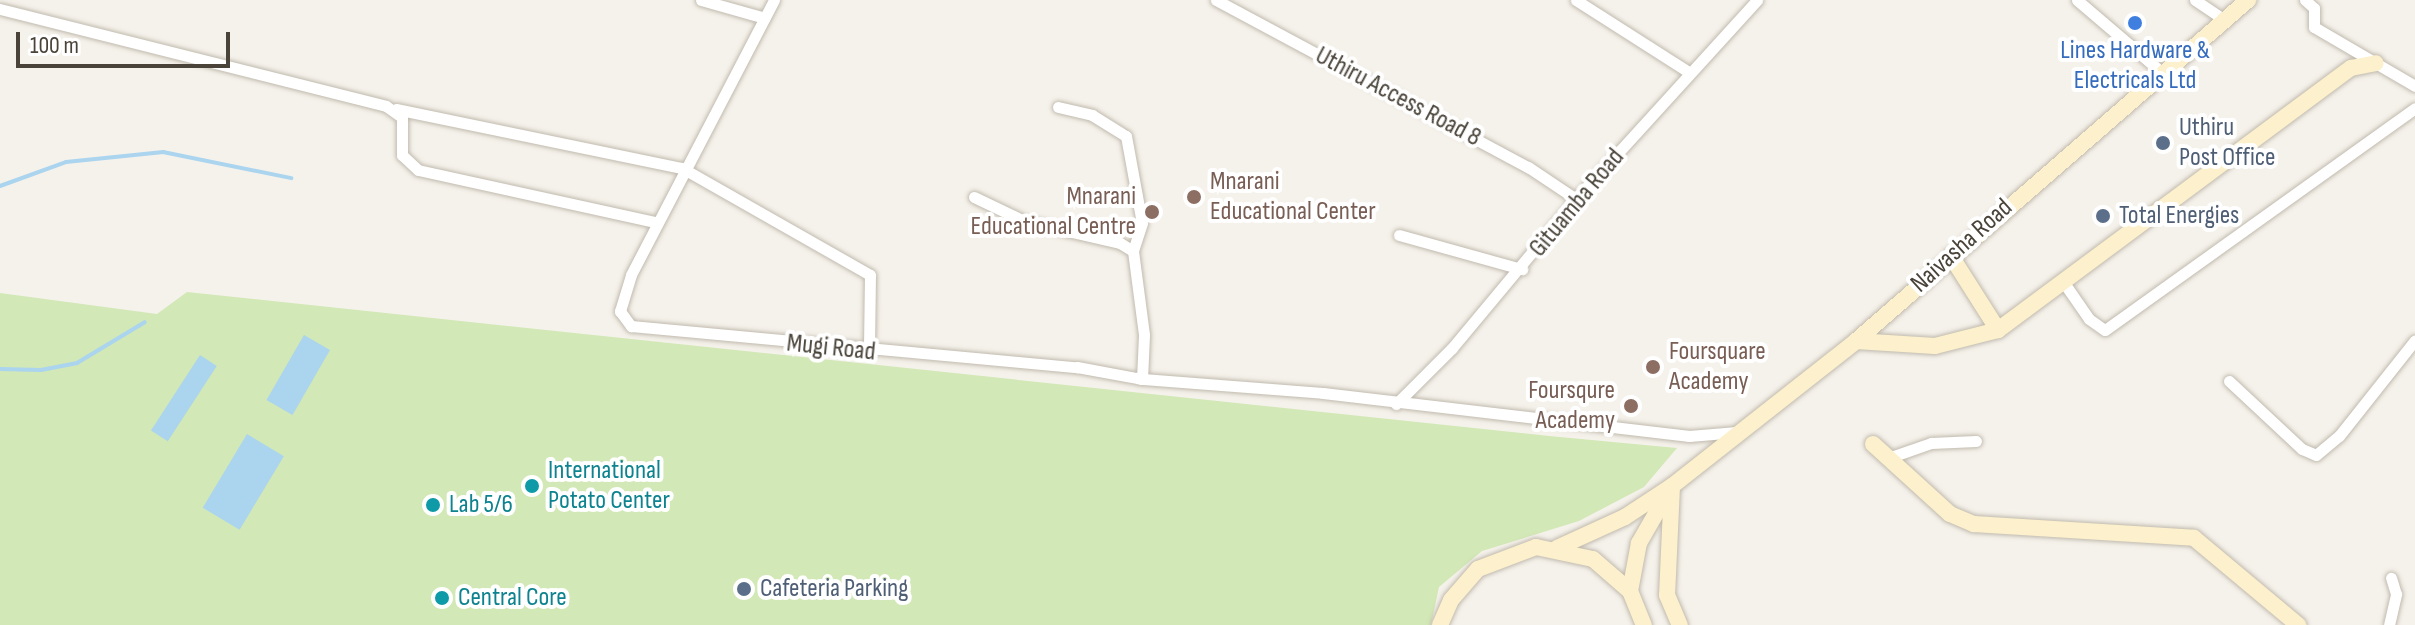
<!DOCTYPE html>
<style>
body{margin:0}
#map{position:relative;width:2415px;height:625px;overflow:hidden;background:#f5f2eb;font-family:"Sofia Sans Condensed",sans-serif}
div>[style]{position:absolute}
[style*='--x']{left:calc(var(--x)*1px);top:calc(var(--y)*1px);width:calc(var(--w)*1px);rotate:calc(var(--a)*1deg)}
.green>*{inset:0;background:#d2e8b6}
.water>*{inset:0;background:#abd4ef;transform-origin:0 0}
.stream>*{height:4px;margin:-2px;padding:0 2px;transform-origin:2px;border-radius:2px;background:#abd4ef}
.roads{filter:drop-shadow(0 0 2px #c1baae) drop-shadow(0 0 2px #c1baae)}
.street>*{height:11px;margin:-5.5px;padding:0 5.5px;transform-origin:5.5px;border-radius:5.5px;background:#fff}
.secondary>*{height:16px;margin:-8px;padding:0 8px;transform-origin:8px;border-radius:8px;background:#fdf1cd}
.dots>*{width:22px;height:22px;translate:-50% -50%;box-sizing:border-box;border:4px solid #fff;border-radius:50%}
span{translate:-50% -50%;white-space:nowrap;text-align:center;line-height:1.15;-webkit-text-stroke:8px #fff;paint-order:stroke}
.shop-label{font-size:26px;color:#366cbe}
.street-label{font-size:26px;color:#494339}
.service-label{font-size:26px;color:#4e5e75}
.left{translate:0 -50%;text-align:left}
.education-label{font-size:26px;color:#785e54}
.right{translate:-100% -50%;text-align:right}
.culture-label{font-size:26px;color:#0d838f}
.scale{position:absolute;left:16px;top:32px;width:214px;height:36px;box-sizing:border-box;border:4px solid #494339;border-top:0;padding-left:10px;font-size:24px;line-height:28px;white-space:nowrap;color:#494339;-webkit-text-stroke:6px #fff;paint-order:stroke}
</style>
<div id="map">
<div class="green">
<div style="clip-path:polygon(187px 292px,1549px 436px,1677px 448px,1644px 487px,1579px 521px,1482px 551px,1439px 587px,1431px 625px,0 625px,0 293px,157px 314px)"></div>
</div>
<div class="water">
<div style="left:304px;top:335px;width:30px;height:75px;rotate:30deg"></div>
<div style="left:200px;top:355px;width:20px;height:90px;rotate:33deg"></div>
<div style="left:247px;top:434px;width:43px;height:86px;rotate:31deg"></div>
</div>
<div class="stream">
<div style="--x:0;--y:186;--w:70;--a:-20"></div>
<div style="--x:66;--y:162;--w:98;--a:-5.9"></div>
<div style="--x:163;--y:152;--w:131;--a:11.5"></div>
<div style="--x:0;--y:369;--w:41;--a:1.4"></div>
<div style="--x:41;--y:370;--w:37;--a:-11"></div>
<div style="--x:77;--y:363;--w:79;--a:-31.1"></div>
</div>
<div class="roads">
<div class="street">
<div style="--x:701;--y:0;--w:66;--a:15.7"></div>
<div style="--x:774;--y:0;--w:310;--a:117.5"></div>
<div style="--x:631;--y:275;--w:38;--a:107"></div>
<div style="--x:620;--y:311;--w:19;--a:54"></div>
<div style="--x:631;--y:326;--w:448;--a:5.3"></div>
<div style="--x:1077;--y:367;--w:66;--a:10.5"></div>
<div style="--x:1142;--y:379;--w:182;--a:4.4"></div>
<div style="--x:1323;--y:393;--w:369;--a:6.7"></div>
<div style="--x:1689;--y:436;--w:48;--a:-4.8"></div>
<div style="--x:1216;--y:0;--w:354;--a:28.2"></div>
<div style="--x:1528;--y:167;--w:58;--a:33.7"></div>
<div style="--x:1576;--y:0;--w:135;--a:32.6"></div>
<div style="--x:2077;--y:0;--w:109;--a:40.5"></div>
<div style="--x:2195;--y:0;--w:34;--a:34"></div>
<div style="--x:2305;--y:0;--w:12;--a:42"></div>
<div style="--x:2314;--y:8;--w:19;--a:90"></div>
<div style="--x:2314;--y:27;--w:117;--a:30.3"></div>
<div style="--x:0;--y:9;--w:398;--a:14.1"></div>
<div style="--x:386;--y:106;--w:19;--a:35"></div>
<div style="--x:402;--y:117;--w:38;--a:90"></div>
<div style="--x:402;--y:155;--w:22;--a:43"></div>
<div style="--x:418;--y:170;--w:243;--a:12.4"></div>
<div style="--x:1058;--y:107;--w:35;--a:13"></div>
<div style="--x:1092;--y:115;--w:40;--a:32"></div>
<div style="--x:1126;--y:136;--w:88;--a:79.6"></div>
<div style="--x:1142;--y:223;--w:29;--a:108"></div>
<div style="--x:1133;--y:251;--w:85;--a:82.5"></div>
<div style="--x:1144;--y:335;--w:44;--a:92.6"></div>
<div style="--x:396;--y:109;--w:292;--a:11.7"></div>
<div style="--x:682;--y:168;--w:216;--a:29.6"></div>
<div style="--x:870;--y:275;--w:76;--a:90.8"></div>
<div style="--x:974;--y:197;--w:55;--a:25.6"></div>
<div style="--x:1024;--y:221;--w:98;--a:12.9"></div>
<div style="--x:1120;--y:243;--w:15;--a:32"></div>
<div style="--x:1399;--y:235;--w:128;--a:15.5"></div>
<div style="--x:2062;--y:280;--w:47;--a:55.3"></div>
<div style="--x:2089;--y:319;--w:19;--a:35"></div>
<div style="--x:2105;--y:330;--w:381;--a:-35.6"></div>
<div style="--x:2229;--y:381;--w:100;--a:43"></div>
<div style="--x:2302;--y:449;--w:15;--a:23"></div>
<div style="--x:2316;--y:455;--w:30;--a:-40"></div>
<div style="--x:2339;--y:436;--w:122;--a:-51.6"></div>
<div style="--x:1396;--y:404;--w:79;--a:-45"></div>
<div style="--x:1452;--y:348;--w:194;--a:-50.2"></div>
<div style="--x:1576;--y:199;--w:269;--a:-47.7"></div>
<div style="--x:1888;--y:458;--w:46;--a:-19.2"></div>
<div style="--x:1931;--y:443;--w:45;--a:-2.5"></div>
<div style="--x:2389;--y:625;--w:32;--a:-77"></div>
<div style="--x:2396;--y:594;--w:17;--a:-107"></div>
</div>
<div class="secondary">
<div style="--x:1951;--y:256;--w:88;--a:57.6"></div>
<div style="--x:1856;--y:341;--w:79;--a:3.6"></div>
<div style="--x:1935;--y:346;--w:65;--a:-14.3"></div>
<div style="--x:1998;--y:330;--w:440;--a:-36.6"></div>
<div style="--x:2351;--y:68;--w:25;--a:-11"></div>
<div style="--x:1873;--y:444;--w:104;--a:42.3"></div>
<div style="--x:1950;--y:514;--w:26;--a:23"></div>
<div style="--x:1974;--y:524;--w:220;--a:3.6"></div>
<div style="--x:2194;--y:538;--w:136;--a:39.9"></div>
<div style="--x:1672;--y:486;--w:109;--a:92.6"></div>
<div style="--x:1667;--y:595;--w:33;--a:67"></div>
<div style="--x:1557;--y:548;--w:75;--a:-24.5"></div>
<div style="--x:1625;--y:517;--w:56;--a:-33.4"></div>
<div style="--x:1672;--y:486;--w:234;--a:-38.2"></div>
<div style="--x:1856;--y:341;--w:520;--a:-41.02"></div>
<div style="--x:1630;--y:591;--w:49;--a:-79.4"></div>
<div style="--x:1639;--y:543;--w:60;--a:-60"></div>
<div style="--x:1440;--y:625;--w:27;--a:-66"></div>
<div style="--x:1451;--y:600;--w:41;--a:-48.9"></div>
<div style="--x:1478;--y:569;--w:62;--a:-20.8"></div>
<div style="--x:1536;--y:547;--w:58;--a:11.9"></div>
<div style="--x:1593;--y:559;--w:49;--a:40.9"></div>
<div style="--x:1630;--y:591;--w:37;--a:68"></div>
</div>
</div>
<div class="dots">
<div style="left:2135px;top:23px;background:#3f7fe0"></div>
<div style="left:2163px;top:143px;background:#5c6f8a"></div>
<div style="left:1194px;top:197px;background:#8d6e63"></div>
<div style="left:1152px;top:212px;background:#8d6e63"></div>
<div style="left:2103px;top:216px;background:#5c6f8a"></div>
<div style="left:1653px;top:367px;background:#8d6e63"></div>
<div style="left:1631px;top:406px;background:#8d6e63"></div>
<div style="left:532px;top:486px;background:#0f9aa8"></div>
<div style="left:433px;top:505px;background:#0f9aa8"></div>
<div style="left:744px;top:589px;background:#5c6f8a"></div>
<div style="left:442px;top:598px;background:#0f9aa8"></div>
</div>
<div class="shop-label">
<span style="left:2135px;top:66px">Lines Hardware &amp;<br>Electricals Ltd</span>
</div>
<div class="street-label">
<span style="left:1398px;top:97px;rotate:28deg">Uthiru Access Road 8</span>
<span style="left:1577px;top:203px;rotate:-50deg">Gituamba Road</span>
<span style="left:1962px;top:246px;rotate:-42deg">Naivasha Road</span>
<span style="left:831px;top:348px;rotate:6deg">Mugi Road</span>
</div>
<div class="service-label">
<span class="left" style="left:2179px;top:143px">Uthiru<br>Post Office</span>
<span class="left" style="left:2119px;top:216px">Total Energies</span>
<span class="left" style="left:760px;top:589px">Cafeteria Parking</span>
</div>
<div class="education-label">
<span class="left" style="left:1210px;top:197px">Mnarani<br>Educational Center</span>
<span class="right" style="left:1136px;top:212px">Mnarani<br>Educational Centre</span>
<span class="left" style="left:1669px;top:367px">Foursquare<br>Academy</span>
<span class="right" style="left:1615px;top:406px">Foursqure<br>Academy</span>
</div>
<div class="culture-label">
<span class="left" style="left:548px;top:486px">International<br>Potato Center</span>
<span class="left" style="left:449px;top:505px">Lab 5/6</span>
<span class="left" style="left:458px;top:598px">Central Core</span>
</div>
<div class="scale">100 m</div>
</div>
